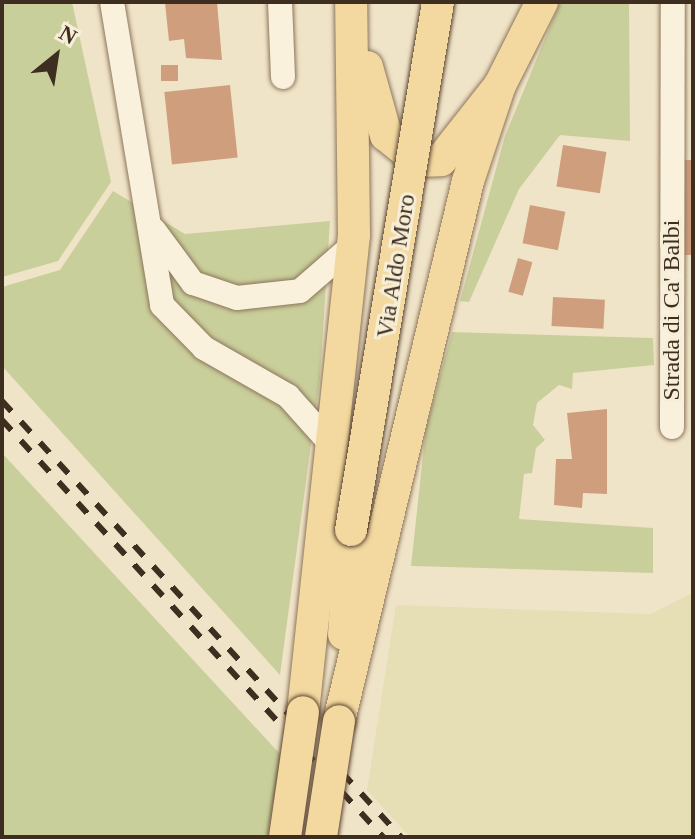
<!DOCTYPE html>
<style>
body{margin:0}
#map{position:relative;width:695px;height:839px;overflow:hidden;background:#f0e4c8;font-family:"Times New Roman",serif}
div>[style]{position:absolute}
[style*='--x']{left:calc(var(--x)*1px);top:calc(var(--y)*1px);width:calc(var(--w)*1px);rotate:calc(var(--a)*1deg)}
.farmland>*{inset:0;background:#e6deb5}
.green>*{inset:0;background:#c9cf9b}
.building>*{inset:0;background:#cf9f7d;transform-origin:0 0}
.roads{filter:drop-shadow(0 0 2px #8d765c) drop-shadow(0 0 2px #8d765c)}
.minor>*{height:24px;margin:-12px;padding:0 12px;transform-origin:12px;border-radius:12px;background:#faf1dc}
.major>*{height:32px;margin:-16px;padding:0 16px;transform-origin:16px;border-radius:16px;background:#f3d9a0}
.rail>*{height:6px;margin-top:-3px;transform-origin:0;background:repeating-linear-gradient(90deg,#3d2e20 0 14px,transparent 0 28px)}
.bridges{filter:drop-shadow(0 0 2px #5b4430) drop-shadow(0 0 2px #5b4430)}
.major-bridge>*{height:32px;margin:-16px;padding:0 16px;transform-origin:16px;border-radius:16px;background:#f3d9a0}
span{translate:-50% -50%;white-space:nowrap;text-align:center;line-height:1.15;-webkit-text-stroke:6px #f7eed8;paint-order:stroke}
.street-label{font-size:24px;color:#3d2e20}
.frame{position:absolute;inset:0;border:4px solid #3d2e20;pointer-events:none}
.north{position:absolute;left:16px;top:16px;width:80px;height:80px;-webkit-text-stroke:6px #f7eed8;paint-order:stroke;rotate:30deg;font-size:22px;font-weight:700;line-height:32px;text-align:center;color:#3d2e20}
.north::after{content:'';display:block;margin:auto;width:28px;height:36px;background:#3d2e20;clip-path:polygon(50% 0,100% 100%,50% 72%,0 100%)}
</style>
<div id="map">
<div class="farmland">
<div style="clip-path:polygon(693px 593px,693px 837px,410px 837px,367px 790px,396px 605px,651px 614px)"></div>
</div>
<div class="green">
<div style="clip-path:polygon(2px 2px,72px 2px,111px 182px,58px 261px,2px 277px)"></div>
<div style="clip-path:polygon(560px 2px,629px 2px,630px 141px,560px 135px,519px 189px,469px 302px,460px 301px,505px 136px)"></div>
<div style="clip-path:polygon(113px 191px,185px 234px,330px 221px,320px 377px,280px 675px,2px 366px,2px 287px,60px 270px)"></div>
<div style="clip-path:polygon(452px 332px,653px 338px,654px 365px,573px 373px,572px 389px,559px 385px,537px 403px,533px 425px,545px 440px,536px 448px,532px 473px,524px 474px,519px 519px,653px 528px,653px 573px,411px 566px,426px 428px)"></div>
<div style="clip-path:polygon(2px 453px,281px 755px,267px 837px,2px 837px)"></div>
</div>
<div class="building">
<div style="clip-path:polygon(217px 2px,222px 60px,186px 58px,184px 39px,169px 41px,165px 3px)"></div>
<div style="left:161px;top:65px;width:17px;height:16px"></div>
<div style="left:230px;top:85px;width:73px;height:66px;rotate:84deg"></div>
<div style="left:563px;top:145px;width:44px;height:42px;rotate:9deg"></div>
<div style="left:681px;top:160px;width:12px;height:95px"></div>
<div style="left:530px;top:205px;width:36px;height:39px;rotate:11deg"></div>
<div style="left:518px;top:258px;width:15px;height:35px;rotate:16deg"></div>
<div style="left:553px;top:297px;width:52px;height:29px;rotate:3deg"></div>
<div style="clip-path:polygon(607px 409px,607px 494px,583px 493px,582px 508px,554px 505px,556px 459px,572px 459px,567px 413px)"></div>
</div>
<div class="roads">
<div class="minor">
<div style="--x:112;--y:2;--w:307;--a:80.6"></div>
<div style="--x:162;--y:305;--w:60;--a:45.7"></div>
<div style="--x:204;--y:348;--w:97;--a:29.7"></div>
<div style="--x:288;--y:396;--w:63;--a:48.2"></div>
<div style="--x:280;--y:2;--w:75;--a:87.7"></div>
<div style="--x:154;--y:230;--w:66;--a:53.7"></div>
<div style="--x:193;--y:283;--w:46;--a:18.8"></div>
<div style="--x:237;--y:298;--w:63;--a:-6.3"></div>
<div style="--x:300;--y:291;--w:70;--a:-41"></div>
<div style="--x:672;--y:427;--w:425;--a:-89.9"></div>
</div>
<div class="major">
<div style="--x:367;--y:67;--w:71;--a:74.4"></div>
<div style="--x:386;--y:135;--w:41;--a:39.1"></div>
<div style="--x:418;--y:161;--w:23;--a:-2"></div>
<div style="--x:441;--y:160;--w:95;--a:-51.8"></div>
<div style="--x:500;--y:85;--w:93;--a:-63.2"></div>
<div style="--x:344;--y:634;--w:104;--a:-86.1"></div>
<div style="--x:303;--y:712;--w:480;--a:-83.9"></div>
<div style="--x:354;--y:235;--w:233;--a:-90.7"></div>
<div style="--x:339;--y:721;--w:555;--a:-76.56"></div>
<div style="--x:468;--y:181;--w:101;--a:-71.6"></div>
</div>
</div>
<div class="rail">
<div style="--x:2;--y:401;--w:591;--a:47.54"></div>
<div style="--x:2;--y:420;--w:565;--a:47.58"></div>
</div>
<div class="bridges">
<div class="major-bridge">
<div style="--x:351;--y:530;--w:535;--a:-80.64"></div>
<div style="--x:285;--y:837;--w:126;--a:-81.8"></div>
<div style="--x:321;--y:837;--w:117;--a:-81.2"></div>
</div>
</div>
<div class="street-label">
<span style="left:396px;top:266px;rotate:-81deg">Via Aldo Moro</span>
<span style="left:672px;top:310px;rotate:-90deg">Strada di Ca' Balbi</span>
</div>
<div class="frame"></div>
<div class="north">N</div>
</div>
